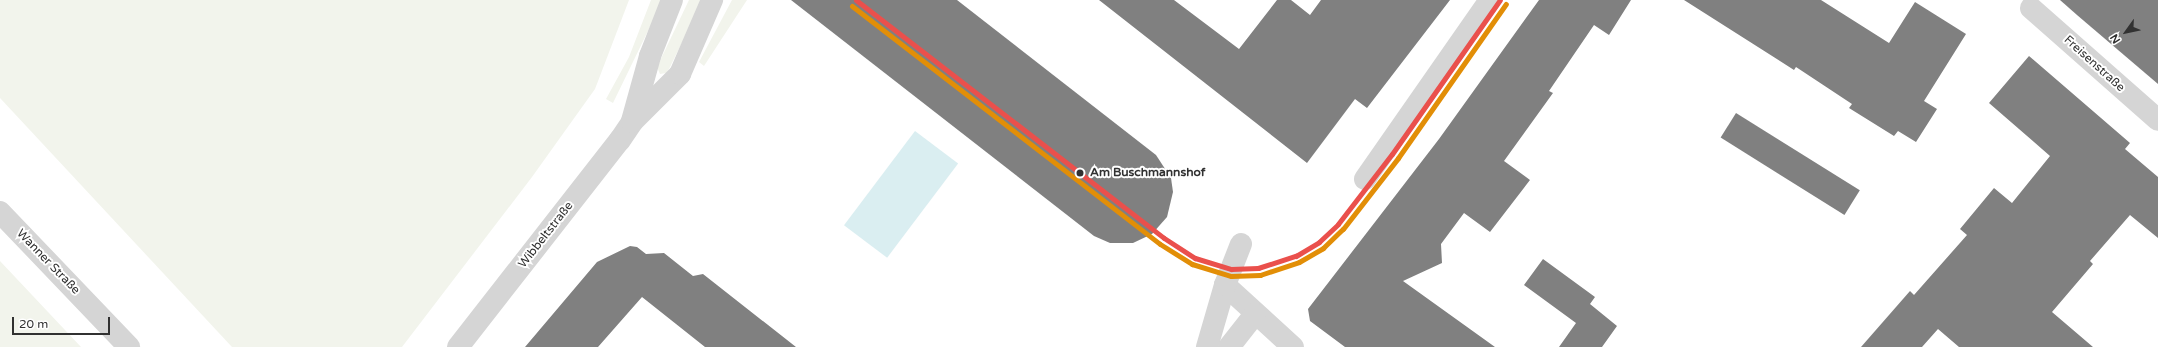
<!DOCTYPE html>
<meta charset="utf-8">
<style>
body{margin:0}
#map{position:relative;width:2158px;height:347px;overflow:hidden;background:#fff;font-family:"Varela Round",sans-serif}
div>[style]{position:absolute}
[style*='--x']{left:calc(var(--x)*1px);top:calc(var(--y)*1px);width:calc(var(--w)*1px);rotate:calc(var(--a)*1deg)}
.green>*{inset:0;background:#f2f4ec}
.water>*{inset:0;background:#daeef1;transform-origin:0 0}
.building>*{inset:0;background:#808080;transform-origin:0 0}
.street>*{height:22px;margin:-11px;padding:0 11px;transform-origin:11px;border-radius:11px;background:#d5d5d5}
.tram-1>*{height:5px;margin:-2.5px;padding:0 2.5px;transform-origin:2.5px;border-radius:2.5px;background:#ea504c}
.tram-2>*{height:5px;margin:-2.5px;padding:0 2.5px;transform-origin:2.5px;border-radius:2.5px;background:#e28e07}
.dots>*{width:11px;height:11px;translate:-50% -50%;box-sizing:border-box;border:2px solid #fff;border-radius:50%}
span{translate:-50% -50%;white-space:nowrap;text-align:center;line-height:1.15;-webkit-text-stroke:4px #fff;paint-order:stroke}
.street-label{font-size:12px;color:#313131}
.stop-label{font-size:12px;color:#313131;font-weight:700}
.left{translate:0 -50%;text-align:left}
.north{position:absolute;left:2106px;top:12px;width:40px;height:40px;-webkit-text-stroke:3px #fff;paint-order:stroke;rotate:237deg;font-size:11px;font-weight:700;line-height:16px;text-align:center;color:#313131}
.north::after{content:'';display:block;margin:auto;width:14px;height:18px;background:#313131;clip-path:polygon(50% 0,100% 100%,50% 72%,0 100%)}
.scale{position:absolute;left:12px;top:317px;width:98px;height:18px;box-sizing:border-box;border:2px solid #313131;border-top:0;padding-left:5px;font-size:12px;line-height:14px;white-space:nowrap;color:#313131;-webkit-text-stroke:3px #fff;paint-order:stroke}
</style>
<div id="map">
<div class="green">
<div style="clip-path:polygon(0 0,629px 0,595px 89px,532px 177px,402px 347px,232px 347px,0 98px)"></div>
<div style="clip-path:polygon(651px 0,663px 0,613px 103px,606px 99px,629px 57px)"></div>
<div style="clip-path:polygon(689px 0,703px 0,669px 69px,666px 73px,660px 74px,657px 67px)"></div>
<div style="clip-path:polygon(732px 0,747px 0,704px 66px,699px 62px)"></div>
<div style="clip-path:polygon(0 261px,81px 347px,0 347px)"></div>
</div>
<div class="water">
<div style="left:915px;top:131px;width:54px;height:118px;rotate:37deg"></div>
</div>
<div class="building">
<div style="clip-path:polygon(791px 0,957px 0,1156px 155px,1171px 178px,1173px 192px,1167px 217px,1152px 234px,1133px 243px,1110px 243px,1094px 236px)"></div>
<div style="clip-path:polygon(1099px 0,1174px 0,1239px 49px,1277px 0,1291px 0,1310px 15px,1321px 0,1450px 0,1367px 108px,1355px 99px,1307px 163px)"></div>
<div style="clip-path:polygon(1539px 0,1631px 0,1609px 35px,1594px 25px,1549px 91px,1553px 93px,1504px 161px,1530px 180px,1490px 232px,1464px 213px,1441px 244px,1442px 263px,1403px 281px,1495px 347px,1345px 347px,1310px 321px,1308px 309px,1439px 139px)"></div>
<div style="clip-path:polygon(1684px 0,1821px 0,1889px 43px,1915px 2px,1966px 34px,1924px 101px,1937px 109px,1916px 142px,1898px 131px,1894px 136px,1849px 108px,1852px 104px,1796px 67px,1794px 70px)"></div>
<div style="clip-path:polygon(2060px 0,2158px 0,2158px 84px,2077px 15px)"></div>
<div style="clip-path:polygon(2029px 56px,2130px 143px,2125px 149px,2158px 177px,2158px 238px,2130px 215px,2090px 261px,2093px 264px,2052px 312px,2093px 347px,1959px 347px,1938px 329px,1922px 347px,1861px 347px,1910px 291px,1914px 295px,1967px 235px,1960px 229px,1994px 188px,2012px 203px,2050px 156px,1989px 103px)"></div>
<div style="left:1736px;top:113px;width:146px;height:29px;rotate:32deg"></div>
<div style="clip-path:polygon(630px 246px,637px 247px,646px 254px,664px 253px,693px 276px,703px 274px,796px 347px,705px 347px,642px 297px,598px 347px,525px 347px,597px 262px)"></div>
<div style="clip-path:polygon(1543px 259px,1595px 297px,1590px 304px,1617px 326px,1602px 347px,1559px 347px,1576px 323px,1524px 285px)"></div>
</div>
<div class="street">
<div style="--x:2031;--y:8;--w:169;--a:41.4"></div>
<div style="--x:632;--y:121;--w:67;--a:-74.5"></div>
<div style="--x:650;--y:56;--w:60;--a:-68.6"></div>
<div style="--x:1365;--y:179;--w:218;--a:-55.1"></div>
<div style="--x:0;--y:212;--w:187;--a:46.3"></div>
<div style="--x:1225;--y:285;--w:92;--a:42.4"></div>
<div style="--x:458;--y:347;--w:263;--a:-52"></div>
<div style="--x:620;--y:140;--w:22;--a:-56"></div>
<div style="--x:632;--y:122;--w:68;--a:-45"></div>
<div style="--x:680;--y:74;--w:81;--a:-66.6"></div>
<div style="--x:1207;--y:347;--w:65;--a:-73.8"></div>
<div style="--x:1225;--y:285;--w:44;--a:-68.7"></div>
<div style="--x:1229;--y:347;--w:42;--a:-51.8"></div>
</div>
<div class="tram-1">
<div style="--x:856;--y:0;--w:389;--a:37.7"></div>
<div style="--x:1164;--y:238;--w:37;--a:33"></div>
<div style="--x:1195;--y:258;--w:38;--a:17"></div>
<div style="--x:1231;--y:269;--w:27;--a:-2"></div>
<div style="--x:1258;--y:268;--w:40;--a:-18"></div>
<div style="--x:1296;--y:256;--w:27;--a:-31"></div>
<div style="--x:1319;--y:242;--w:26;--a:-43"></div>
<div style="--x:1338;--y:224;--w:88;--a:-52.4"></div>
<div style="--x:1392;--y:154;--w:188;--a:-55"></div>
</div>
<div class="tram-2">
<div style="--x:852;--y:6;--w:389;--a:37.7"></div>
<div style="--x:1160;--y:244;--w:38;--a:32"></div>
<div style="--x:1192;--y:264;--w:41;--a:17.1"></div>
<div style="--x:1231;--y:276;--w:29;--a:-2"></div>
<div style="--x:1260;--y:275;--w:41;--a:-18.4"></div>
<div style="--x:1299;--y:262;--w:28;--a:-30"></div>
<div style="--x:1323;--y:248;--w:28;--a:-44"></div>
<div style="--x:1343;--y:229;--w:90;--a:-52.2"></div>
<div style="--x:1398;--y:158;--w:188;--a:-55"></div>
</div>
<div class="dots">
<div style="left:1080px;top:173px;background:#313131"></div>
</div>
<div class="street-label">
<span style="left:2094px;top:64px;rotate:42deg">Freisenstraße</span>
<span style="left:546px;top:235px;rotate:-52deg">Wibbeltstraße</span>
<span style="left:48px;top:262px;rotate:46deg">Wanner Straße</span>
</div>
<div class="stop-label">
<span class="left" style="left:1090px;top:173px">Am Buschmannshof</span>
</div>
<div class="north">N</div>
<div class="scale">20 m</div>
</div>
